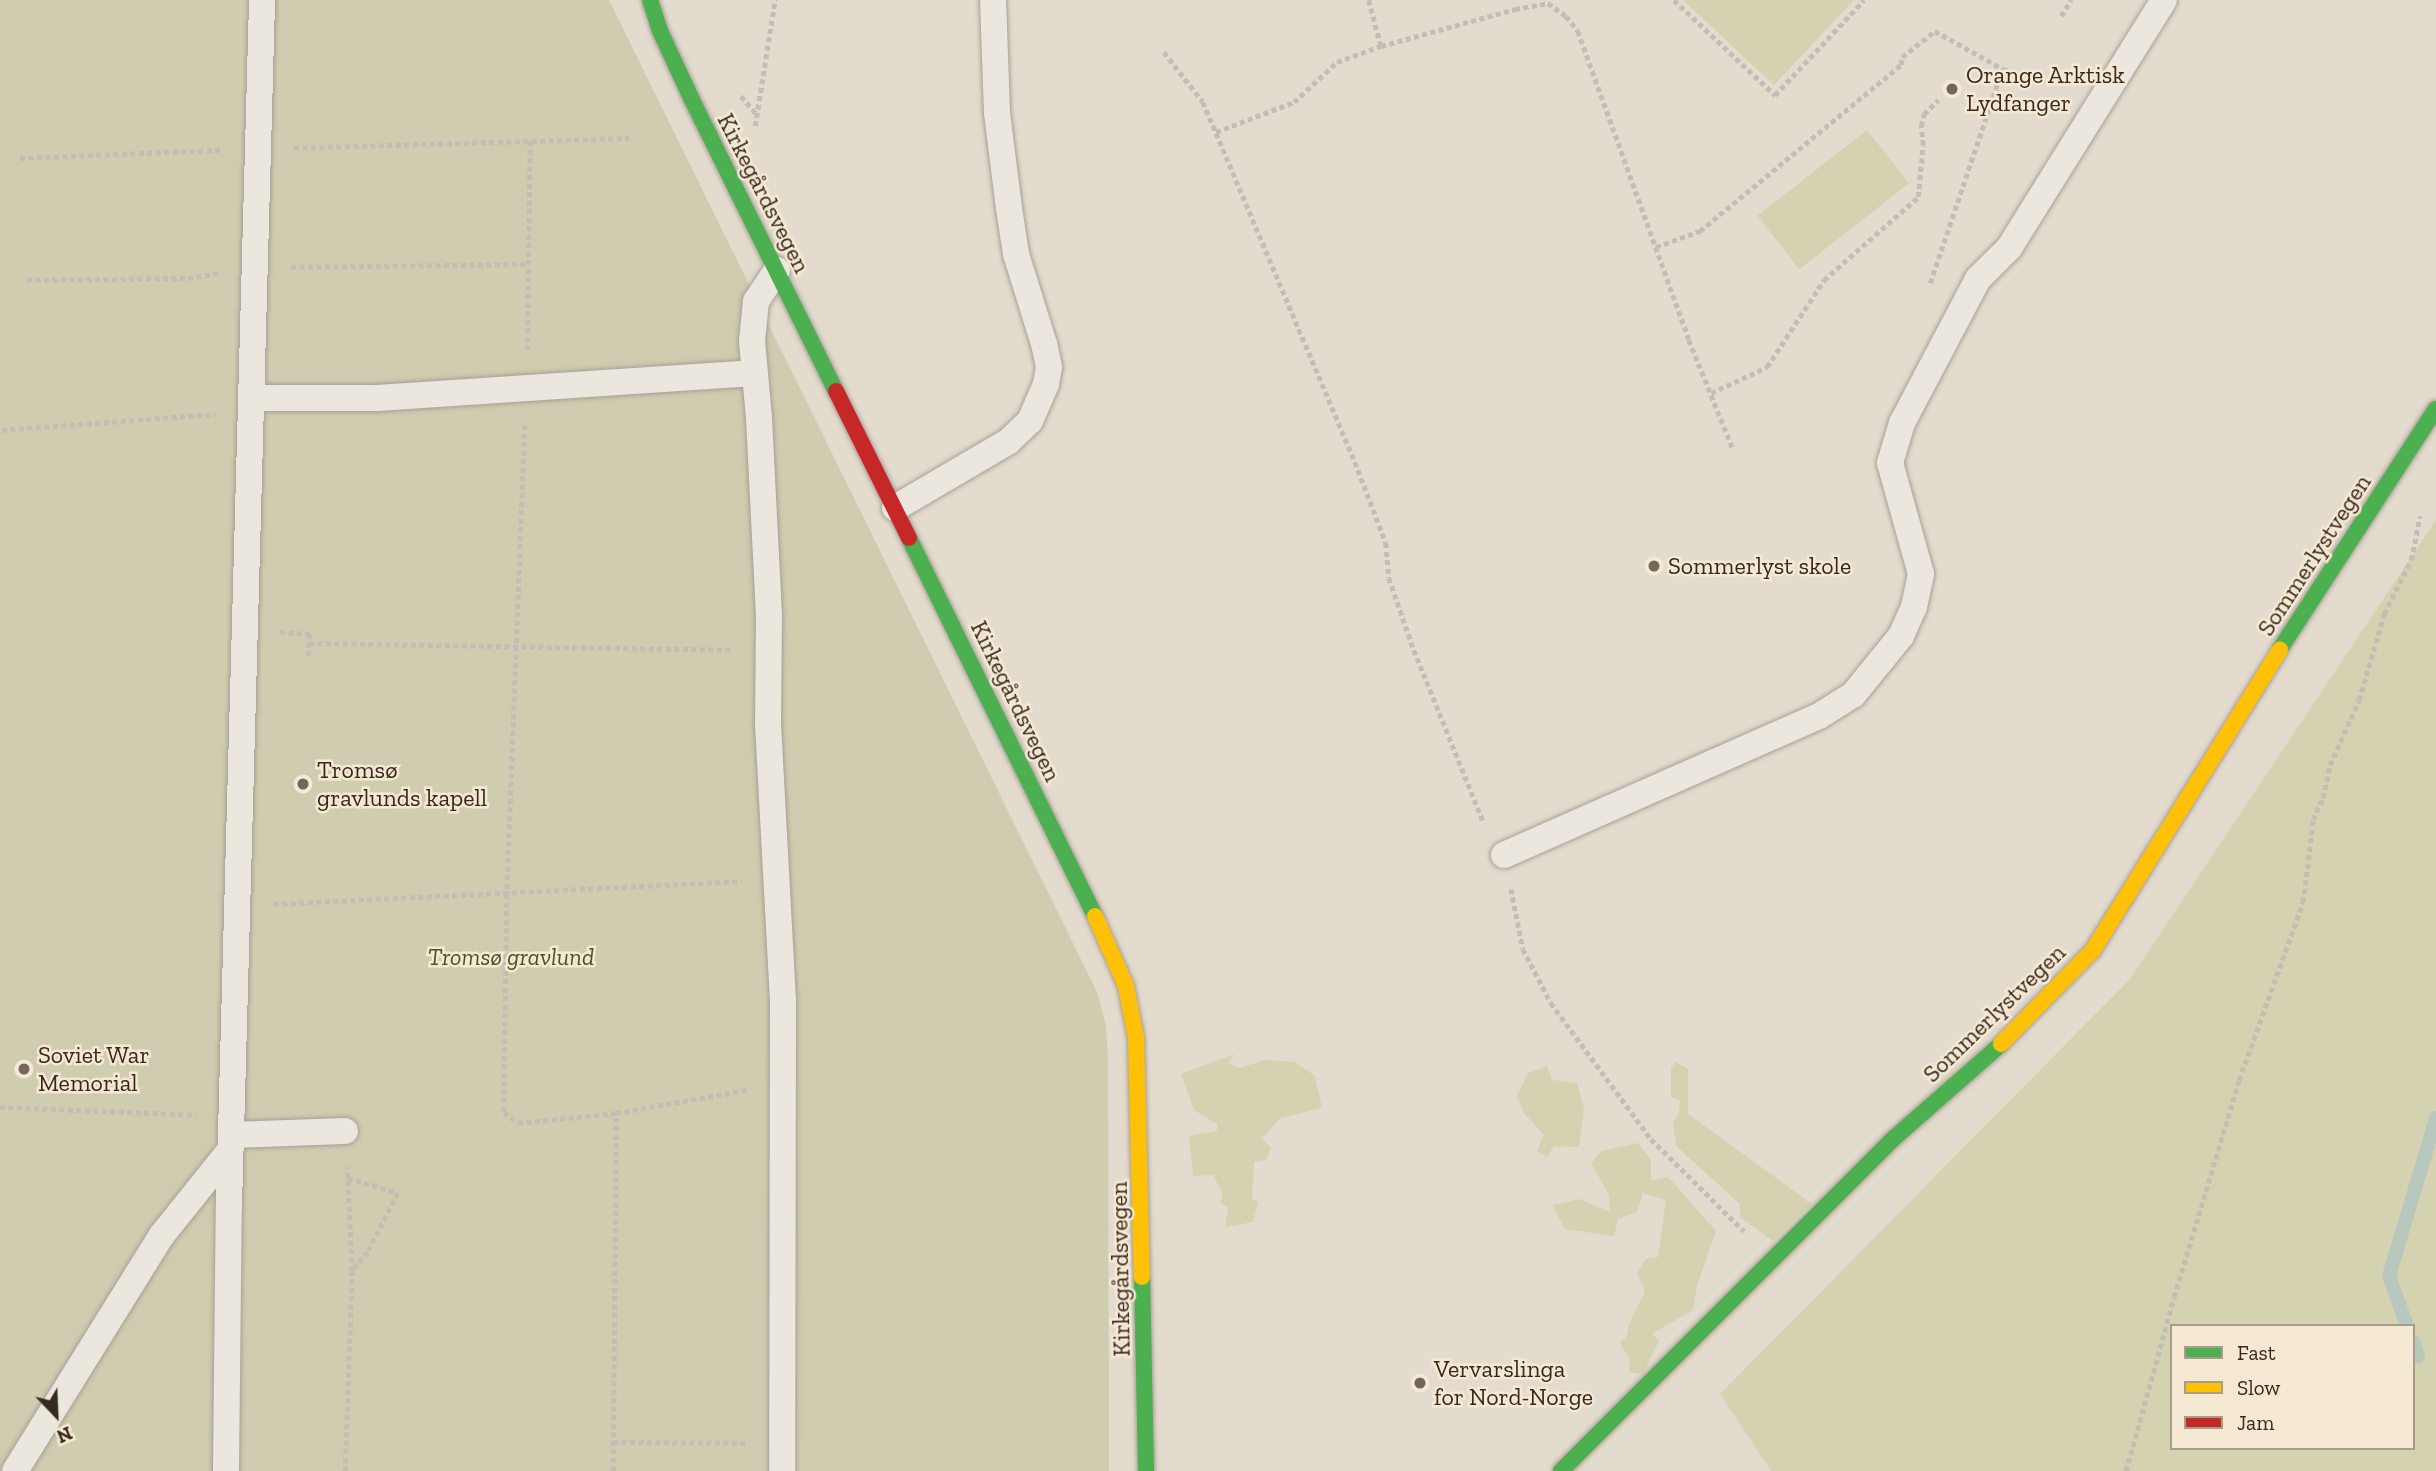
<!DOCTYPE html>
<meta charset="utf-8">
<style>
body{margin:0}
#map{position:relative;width:2436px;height:1471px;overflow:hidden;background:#e3dbcd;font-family:"Zilla Slab",serif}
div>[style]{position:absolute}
.green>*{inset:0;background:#d4d2b0;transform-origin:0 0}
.cemetery>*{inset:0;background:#cfccaf}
.stream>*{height:14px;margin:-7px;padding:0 7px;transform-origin:7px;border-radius:7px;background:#b8c8bd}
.path>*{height:4.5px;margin-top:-2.25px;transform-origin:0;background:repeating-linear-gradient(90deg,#c4bdb5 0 5px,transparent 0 8.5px)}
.roads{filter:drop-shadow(0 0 2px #a8a096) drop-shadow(0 0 2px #a8a096)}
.lane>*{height:26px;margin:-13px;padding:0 13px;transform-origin:13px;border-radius:13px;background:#ece7de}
.fast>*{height:16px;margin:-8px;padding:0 8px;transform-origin:8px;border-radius:8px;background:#4caf50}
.slow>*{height:16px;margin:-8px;padding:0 8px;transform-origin:8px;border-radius:8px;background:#ffc107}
.jam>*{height:16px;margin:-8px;padding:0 8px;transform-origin:8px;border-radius:8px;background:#c62828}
.dots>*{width:19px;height:19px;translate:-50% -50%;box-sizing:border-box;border:4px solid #f5e9d3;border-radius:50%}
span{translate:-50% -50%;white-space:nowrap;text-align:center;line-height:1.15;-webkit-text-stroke:5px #f5e9d3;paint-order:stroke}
.poi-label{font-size:24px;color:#37291e}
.left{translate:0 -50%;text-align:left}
.street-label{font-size:24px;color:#37291e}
.park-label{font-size:24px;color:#4b5325;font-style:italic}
.legend{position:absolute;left:2170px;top:1324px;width:245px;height:126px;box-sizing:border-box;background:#f5e9d3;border:2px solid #a99c8b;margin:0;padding:9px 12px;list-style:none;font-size:21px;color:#37291e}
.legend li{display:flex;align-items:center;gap:14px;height:35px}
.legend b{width:35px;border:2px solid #a99c8b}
.north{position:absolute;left:21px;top:1380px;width:70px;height:70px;-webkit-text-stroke:5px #f5e9d3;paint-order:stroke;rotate:157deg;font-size:19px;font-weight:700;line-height:28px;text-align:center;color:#37291e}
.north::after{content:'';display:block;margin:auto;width:24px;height:32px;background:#37291e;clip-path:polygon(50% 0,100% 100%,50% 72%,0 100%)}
</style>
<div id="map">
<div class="green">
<i style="clip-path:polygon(1683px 0,1854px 0,1774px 85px)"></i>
<i style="left:1867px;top:130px;width:68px;height:139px;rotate:52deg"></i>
<i style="clip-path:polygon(evenodd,2436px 520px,2436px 1471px,1771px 1471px,1720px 1394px,2130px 979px,2436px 520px,2172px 1326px,2413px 1326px,2413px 1448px,2172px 1448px,2172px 1326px)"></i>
<i style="clip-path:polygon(1234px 1054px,1229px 1064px,1240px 1068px,1265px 1060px,1295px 1062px,1315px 1076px,1322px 1108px,1281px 1118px,1262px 1138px,1271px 1148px,1266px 1160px,1254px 1162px,1252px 1199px,1258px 1203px,1253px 1222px,1225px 1227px,1228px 1208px,1220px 1203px,1223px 1194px,1213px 1175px,1193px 1176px,1189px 1136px,1217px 1131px,1217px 1124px,1194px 1110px,1181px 1074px)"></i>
<i style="clip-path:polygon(1676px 1062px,1688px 1069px,1688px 1114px,1812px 1204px,1773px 1241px,1740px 1217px,1740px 1204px,1676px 1146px,1673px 1123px,1679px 1112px,1680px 1101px,1671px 1097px,1671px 1068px)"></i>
<i style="clip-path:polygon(1547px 1066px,1552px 1080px,1577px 1083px,1584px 1108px,1579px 1147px,1554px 1146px,1547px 1157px,1537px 1151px,1544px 1135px,1524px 1113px,1517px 1096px,1528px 1073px)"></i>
<i style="clip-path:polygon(1638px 1143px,1651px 1160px,1651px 1181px,1668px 1177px,1716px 1231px,1697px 1286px,1693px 1310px,1652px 1334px,1659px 1341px,1643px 1374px,1629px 1372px,1630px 1360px,1620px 1343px,1626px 1338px,1629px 1324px,1645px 1291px,1637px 1273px,1646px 1259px,1658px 1257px,1666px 1200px,1643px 1193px,1637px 1212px,1618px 1219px,1614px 1236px,1565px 1229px,1552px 1205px,1579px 1199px,1610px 1212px,1609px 1195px,1591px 1163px,1601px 1151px)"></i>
</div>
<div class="cemetery">
<i style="clip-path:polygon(0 0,609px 0,1097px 992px,1106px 1026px,1108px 1060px,1109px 1471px,0 1471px)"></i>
</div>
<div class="stream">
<i style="left:2407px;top:1326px;width:53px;rotate:-109.8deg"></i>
<i style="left:2389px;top:1276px;width:165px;rotate:-73.4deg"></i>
<i style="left:2413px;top:1342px;width:15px;rotate:70deg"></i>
</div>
<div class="path">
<i style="left:1369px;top:0;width:48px;rotate:75.4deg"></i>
<i style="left:1674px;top:0;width:139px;rotate:43.2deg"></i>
<i style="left:1775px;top:95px;width:130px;rotate:-46.9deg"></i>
<i style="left:2061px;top:16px;width:19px;rotate:-58deg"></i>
<i style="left:1164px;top:52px;width:63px;rotate:52deg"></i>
<i style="left:1203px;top:102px;width:382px;rotate:67.1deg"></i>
<i style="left:1352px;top:454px;width:95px;rotate:69.1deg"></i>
<i style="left:1386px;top:543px;width:35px;rotate:85deg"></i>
<i style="left:1389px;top:578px;width:76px;rotate:70.9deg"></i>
<i style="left:1414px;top:650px;width:187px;rotate:68deg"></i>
<i style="left:2003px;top:69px;width:36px;rotate:19deg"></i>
<i style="left:2037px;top:81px;width:32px;rotate:2deg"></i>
<i style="left:741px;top:96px;width:23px;rotate:49deg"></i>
<i style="left:755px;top:126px;width:128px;rotate:-81deg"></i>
<i style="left:1216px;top:132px;width:84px;rotate:-21deg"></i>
<i style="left:1294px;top:102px;width:59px;rotate:-42.9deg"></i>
<i style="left:1337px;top:62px;width:47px;rotate:-20deg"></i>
<i style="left:1381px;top:46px;width:139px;rotate:-15.4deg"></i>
<i style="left:1515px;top:9px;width:34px;rotate:-10deg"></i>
<i style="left:1548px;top:3px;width:22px;rotate:36deg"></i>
<i style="left:1566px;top:16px;width:19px;rotate:51deg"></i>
<i style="left:1578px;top:31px;width:328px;rotate:70.2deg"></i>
<i style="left:1689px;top:340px;width:118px;rotate:68deg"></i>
<i style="left:294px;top:148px;width:335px;rotate:-1.7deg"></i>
<i style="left:20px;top:158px;width:203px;rotate:-2.3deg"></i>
<i style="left:1656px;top:247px;width:47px;rotate:-20deg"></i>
<i style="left:1700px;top:231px;width:261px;rotate:-39.6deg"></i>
<i style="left:1901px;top:65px;width:8px;rotate:-83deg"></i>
<i style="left:1902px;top:57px;width:42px;rotate:-38.2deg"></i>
<i style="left:1935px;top:31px;width:78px;rotate:29.2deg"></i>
<i style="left:2003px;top:69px;width:228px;rotate:108.7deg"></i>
<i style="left:291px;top:267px;width:237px;rotate:-0.7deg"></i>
<i style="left:27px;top:280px;width:161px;rotate:-0.7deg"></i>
<i style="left:188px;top:278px;width:32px;rotate:-9deg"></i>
<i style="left:527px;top:350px;width:210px;rotate:-89.2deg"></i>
<i style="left:1711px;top:393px;width:62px;rotate:-24.9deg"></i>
<i style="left:1767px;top:367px;width:104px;rotate:-56.8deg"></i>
<i style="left:1824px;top:280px;width:125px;rotate:-41.4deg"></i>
<i style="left:1918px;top:197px;width:52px;rotate:-84.5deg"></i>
<i style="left:1923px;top:145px;width:19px;rotate:-96deg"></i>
<i style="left:1921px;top:126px;width:12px;rotate:-76deg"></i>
<i style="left:1924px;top:114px;width:20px;rotate:-45deg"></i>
<i style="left:525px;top:425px;width:469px;rotate:92.2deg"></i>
<i style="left:507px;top:894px;width:218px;rotate:90.8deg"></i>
<i style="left:504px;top:1112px;width:18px;rotate:38deg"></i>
<i style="left:518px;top:1123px;width:99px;rotate:-5.8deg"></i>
<i style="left:616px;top:1113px;width:132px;rotate:-10deg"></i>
<i style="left:2px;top:430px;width:214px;rotate:-4.3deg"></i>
<i style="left:280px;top:632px;width:30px;rotate:4deg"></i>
<i style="left:310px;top:634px;width:26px;rotate:94deg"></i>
<i style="left:309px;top:643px;width:424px;rotate:0.9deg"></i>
<i style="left:1511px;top:889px;width:61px;rotate:78.7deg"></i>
<i style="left:1523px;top:949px;width:61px;rotate:62.6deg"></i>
<i style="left:1551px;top:1003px;width:169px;rotate:53.7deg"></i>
<i style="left:1651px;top:1139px;width:131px;rotate:44.7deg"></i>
<i style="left:274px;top:904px;width:468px;rotate:-2.8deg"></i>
<i style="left:0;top:1107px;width:196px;rotate:2.3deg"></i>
<i style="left:348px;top:1178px;width:52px;rotate:16.7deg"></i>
<i style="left:398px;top:1193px;width:66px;rotate:117deg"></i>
<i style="left:368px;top:1252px;width:23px;rotate:130deg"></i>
<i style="left:613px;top:1442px;width:133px;rotate:0.4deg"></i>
<i style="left:345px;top:1471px;width:200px;rotate:-88deg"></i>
<i style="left:352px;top:1271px;width:104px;rotate:-92.8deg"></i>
<i style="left:613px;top:1471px;width:358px;rotate:-89.5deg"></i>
<i style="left:2126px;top:1471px;width:180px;rotate:-74.6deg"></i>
<i style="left:2174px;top:1297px;width:227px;rotate:-73.3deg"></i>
<i style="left:2239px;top:1080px;width:189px;rotate:-70.2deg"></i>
<i style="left:2303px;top:902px;width:83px;rotate:-83deg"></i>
<i style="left:2313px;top:820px;width:24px;rotate:-66deg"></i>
<i style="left:2323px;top:798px;width:34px;rotate:-78deg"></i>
<i style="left:2330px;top:765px;width:71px;rotate:-66deg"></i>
<i style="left:2359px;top:700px;width:90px;rotate:-73.8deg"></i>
<i style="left:2384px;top:614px;width:60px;rotate:-63.4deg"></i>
<i style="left:2411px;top:560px;width:45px;rotate:-78.4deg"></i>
</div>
<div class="roads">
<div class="lane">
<i style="left:777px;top:270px;width:37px;rotate:124deg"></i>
<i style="left:756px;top:301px;width:40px;rotate:95.7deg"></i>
<i style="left:752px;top:341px;width:77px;rotate:84.8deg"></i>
<i style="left:759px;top:418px;width:196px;rotate:87.1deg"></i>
<i style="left:769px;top:614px;width:110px;rotate:90.5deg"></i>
<i style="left:768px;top:724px;width:276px;rotate:86.9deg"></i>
<i style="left:783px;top:1000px;width:471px;rotate:90.1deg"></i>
<i style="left:252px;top:398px;width:125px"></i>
<i style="left:377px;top:398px;width:378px;rotate:-3.8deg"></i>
<i style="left:895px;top:508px;width:132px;rotate:-30.4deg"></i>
<i style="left:1009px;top:441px;width:29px;rotate:-44deg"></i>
<i style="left:1030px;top:421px;width:40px;rotate:-66.6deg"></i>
<i style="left:1046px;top:384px;width:17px;rotate:-80deg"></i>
<i style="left:1049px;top:367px;width:24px;rotate:-102deg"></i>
<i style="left:1044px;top:344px;width:94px;rotate:-107.3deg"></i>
<i style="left:1016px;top:254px;width:47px;rotate:-98.7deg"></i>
<i style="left:1009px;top:208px;width:96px;rotate:-97.2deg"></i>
<i style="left:997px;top:113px;width:113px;rotate:-92deg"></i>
<i style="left:1504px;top:855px;width:344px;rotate:-23.8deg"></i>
<i style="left:1819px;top:716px;width:40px;rotate:-32deg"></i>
<i style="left:1853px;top:695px;width:76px;rotate:-50.9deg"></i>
<i style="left:1901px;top:636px;width:32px;rotate:-66deg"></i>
<i style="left:1914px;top:607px;width:34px;rotate:-78deg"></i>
<i style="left:1921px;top:574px;width:115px;rotate:-105.6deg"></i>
<i style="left:1890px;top:463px;width:42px;rotate:-73.3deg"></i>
<i style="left:1902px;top:423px;width:163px;rotate:-62.2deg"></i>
<i style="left:1978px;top:279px;width:44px;rotate:-45deg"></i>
<i style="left:2009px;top:248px;width:292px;rotate:-58deg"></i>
<i style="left:231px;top:1135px;width:114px;rotate:-2deg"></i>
<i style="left:15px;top:1471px;width:278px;rotate:-58.1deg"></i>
<i style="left:162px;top:1235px;width:109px;rotate:-51.3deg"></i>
<i style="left:226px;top:1471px;width:265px;rotate:-89.4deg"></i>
<i style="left:229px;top:1206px;width:1206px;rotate:-88.43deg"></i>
</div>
<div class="fast">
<i style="left:650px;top:0;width:33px;rotate:72deg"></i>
<i style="left:660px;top:31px;width:76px;rotate:65.1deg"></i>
<i style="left:692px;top:100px;width:325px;rotate:63.7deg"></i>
<i style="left:909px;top:538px;width:421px;rotate:63.8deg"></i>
<i style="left:2280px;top:649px;width:286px;rotate:-57deg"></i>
<i style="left:1142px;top:1277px;width:194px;rotate:88.8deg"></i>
<i style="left:1561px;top:1471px;width:470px;rotate:-45deg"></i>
<i style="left:1893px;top:1139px;width:144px;rotate:-41.3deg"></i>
</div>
<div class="slow">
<i style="left:1095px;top:916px;width:77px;rotate:66.1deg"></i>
<i style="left:1126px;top:986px;width:53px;rotate:79.1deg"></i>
<i style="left:1136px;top:1038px;width:239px;rotate:88.6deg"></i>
<i style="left:2001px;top:1044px;width:132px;rotate:-45.6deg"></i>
<i style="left:2093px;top:950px;width:354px;rotate:-58.1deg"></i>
</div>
<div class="jam">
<i style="left:836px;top:391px;width:164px;rotate:63.6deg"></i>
</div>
</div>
<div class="dots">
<i style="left:1952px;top:89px;background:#73675b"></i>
<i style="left:1654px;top:566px;background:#73675b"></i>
<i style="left:303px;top:784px;background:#73675b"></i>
<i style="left:24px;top:1069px;background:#73675b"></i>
<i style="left:1420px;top:1383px;background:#73675b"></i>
</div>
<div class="poi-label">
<span class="left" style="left:1966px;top:89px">Orange Arktisk<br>Lydfanger</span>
<span class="left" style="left:1668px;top:566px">Sommerlyst skole</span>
<span class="left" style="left:317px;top:784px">Tromsø<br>gravlunds kapell</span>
<span class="left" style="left:38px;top:1069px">Soviet War<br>Memorial</span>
<span class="left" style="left:1434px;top:1383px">Vervarslinga<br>for Nord-Norge</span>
</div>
<div class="street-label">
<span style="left:764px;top:193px;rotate:63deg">Kirkegårdsvegen</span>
<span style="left:2314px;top:555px;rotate:-57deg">Sommerlystvegen</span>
<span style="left:1016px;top:701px;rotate:64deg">Kirkegårdsvegen</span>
<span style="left:1994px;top:1013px;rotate:-44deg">Sommerlystvegen</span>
<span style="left:1120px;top:1269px;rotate:-91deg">Kirkegårdsvegen</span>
</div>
<div class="park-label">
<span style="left:511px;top:957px">Tromsø gravlund</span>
</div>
<ul class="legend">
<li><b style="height:9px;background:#4caf50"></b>Fast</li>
<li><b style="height:9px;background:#ffc107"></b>Slow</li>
<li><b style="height:9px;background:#c62828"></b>Jam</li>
</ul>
<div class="north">N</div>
</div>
